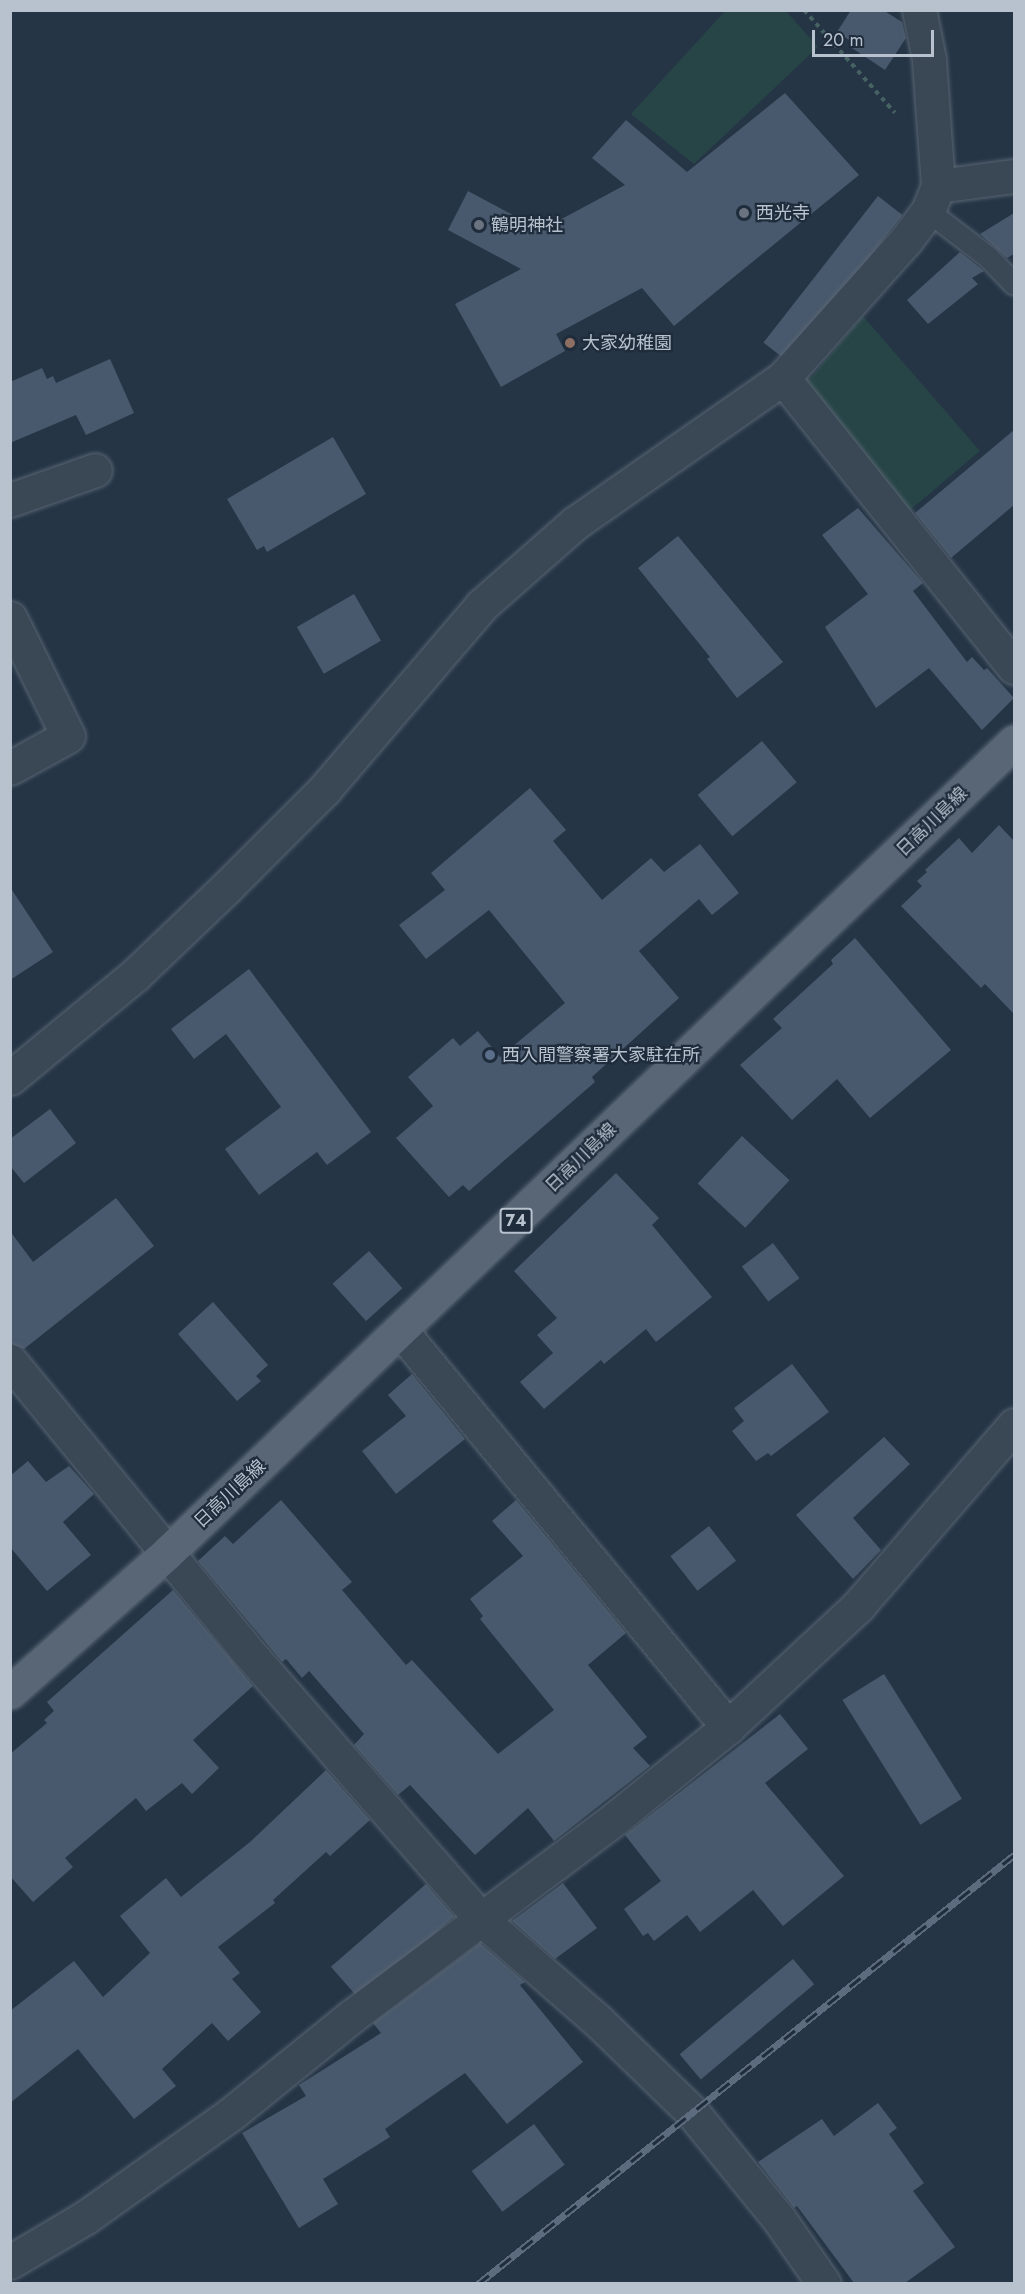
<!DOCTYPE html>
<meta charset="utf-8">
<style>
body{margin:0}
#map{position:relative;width:1025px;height:2294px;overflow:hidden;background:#253546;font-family:Jost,"Noto Sans JP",sans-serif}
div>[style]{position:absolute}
.green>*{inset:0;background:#274547}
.building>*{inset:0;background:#49596d;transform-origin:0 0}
.path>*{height:4px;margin-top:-2px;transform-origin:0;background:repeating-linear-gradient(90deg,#466262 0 4.5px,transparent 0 9px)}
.roads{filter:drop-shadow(0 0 2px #586572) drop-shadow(0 0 2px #586572)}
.service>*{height:21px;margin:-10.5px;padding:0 10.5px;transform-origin:10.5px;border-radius:10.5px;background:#3a4755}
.minor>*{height:33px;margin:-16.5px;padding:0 16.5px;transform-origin:16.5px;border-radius:16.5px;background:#3a4755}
.primary>*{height:33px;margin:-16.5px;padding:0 16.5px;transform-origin:16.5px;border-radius:16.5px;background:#586675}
.rail>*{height:7px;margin-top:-3.5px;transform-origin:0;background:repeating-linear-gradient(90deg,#1e2c3b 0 14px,#5c6b7d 0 28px);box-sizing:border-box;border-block:2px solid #5c6b7d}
.dots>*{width:16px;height:16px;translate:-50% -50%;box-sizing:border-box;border:3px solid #1e2c3b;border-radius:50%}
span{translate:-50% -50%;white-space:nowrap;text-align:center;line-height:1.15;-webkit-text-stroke:4.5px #1e2c3b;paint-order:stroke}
.shield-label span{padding:2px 4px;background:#1e2c3b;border:2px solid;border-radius:4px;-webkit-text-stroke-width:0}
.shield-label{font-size:16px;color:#b8c2ce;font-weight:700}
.poi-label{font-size:18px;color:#b8c2ce}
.left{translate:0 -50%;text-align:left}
.street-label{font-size:18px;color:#b8c2ce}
.frame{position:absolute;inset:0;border:12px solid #b8c2ce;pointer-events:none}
.scale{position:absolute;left:812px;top:30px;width:122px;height:27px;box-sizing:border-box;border:3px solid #b8c2ce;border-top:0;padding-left:8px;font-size:18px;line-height:21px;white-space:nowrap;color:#b8c2ce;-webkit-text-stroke:4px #1e2c3b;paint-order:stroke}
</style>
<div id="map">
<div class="green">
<i style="clip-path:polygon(726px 10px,786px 11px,818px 47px,694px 164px,631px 114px)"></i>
<i style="clip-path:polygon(863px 316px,980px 451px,909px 511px,806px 383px)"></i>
</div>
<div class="building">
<i style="clip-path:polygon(851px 10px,883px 10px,902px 22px,906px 38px,885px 70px,852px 48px,855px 44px,837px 32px)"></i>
<i style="clip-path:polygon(785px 93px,859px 175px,674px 326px,642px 288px,556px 334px,565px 351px,501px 387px,455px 304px,521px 269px,448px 230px,468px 191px,541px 230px,625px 185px,592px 158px,626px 120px,687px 172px)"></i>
<i style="left:878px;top:196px;width:31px;height:186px;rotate:38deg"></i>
<i style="clip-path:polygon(1014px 213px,1014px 254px,1007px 258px,980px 234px)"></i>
<i style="clip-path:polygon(960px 252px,984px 271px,972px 278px,978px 284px,928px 324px,907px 300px)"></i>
<i style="clip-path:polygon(110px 359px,134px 413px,86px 435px,76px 415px,10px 443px,10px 382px,42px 368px,47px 379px,53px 376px,56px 383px)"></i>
<i style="clip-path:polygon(1014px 430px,1014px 505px,951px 558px,915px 513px)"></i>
<i style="clip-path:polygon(333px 437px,366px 494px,267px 552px,264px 546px,257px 550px,227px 499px)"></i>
<i style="clip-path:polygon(858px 508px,923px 583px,913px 591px,967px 662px,972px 657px,984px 670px,987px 668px,1014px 698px,982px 730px,929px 668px,876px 708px,825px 627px,868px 594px,822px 535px)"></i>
<i style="clip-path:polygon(678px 536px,783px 662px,737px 698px,707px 659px,710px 657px,638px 568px)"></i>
<i style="left:354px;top:594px;width:54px;height:66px;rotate:60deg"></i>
<i style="left:762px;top:741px;width:54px;height:84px;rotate:50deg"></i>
<i style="clip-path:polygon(530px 788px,566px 830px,553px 841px,602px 900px,651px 858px,664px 872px,700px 844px,739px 893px,712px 915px,699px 899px,639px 951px,679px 998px,592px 1077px,595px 1082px,469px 1191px,463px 1185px,449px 1197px,396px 1138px,433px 1106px,408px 1077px,453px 1038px,460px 1046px,478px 1031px,500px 1057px,565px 1003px,489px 910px,426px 959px,399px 925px,445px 890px,431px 873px)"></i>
<i style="clip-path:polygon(999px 825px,1014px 841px,1014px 1014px,985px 984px,981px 988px,901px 906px,922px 886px,917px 881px,927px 872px,925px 870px,959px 838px,972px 853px)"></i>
<i style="clip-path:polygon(10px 887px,53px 952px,10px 980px)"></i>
<i style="clip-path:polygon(855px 938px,951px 1050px,870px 1118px,837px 1079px,792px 1120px,740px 1065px,782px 1028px,773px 1019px,833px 964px,831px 960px)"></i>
<i style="clip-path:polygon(249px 969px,371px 1132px,327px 1165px,317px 1152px,259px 1195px,225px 1149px,281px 1107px,226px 1034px,194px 1059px,171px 1029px)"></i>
<i style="clip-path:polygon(50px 1109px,76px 1143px,24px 1183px,10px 1166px,10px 1139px)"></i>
<i style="left:742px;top:1136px;width:65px;height:65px;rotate:43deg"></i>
<i style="clip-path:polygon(616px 1173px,659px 1218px,652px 1225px,712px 1297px,656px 1342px,646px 1329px,604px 1364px,601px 1360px,544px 1409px,520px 1382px,553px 1353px,537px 1335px,557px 1318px,514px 1271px)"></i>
<i style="clip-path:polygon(116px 1198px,154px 1246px,24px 1349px,10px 1343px,10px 1231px,33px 1262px)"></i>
<i style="left:773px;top:1243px;width:44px;height:39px;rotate:53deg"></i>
<i style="left:369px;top:1251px;width:50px;height:49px;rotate:48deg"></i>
<i style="clip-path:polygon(213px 1302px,268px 1365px,256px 1376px,261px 1381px,237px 1401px,178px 1334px)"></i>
<i style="clip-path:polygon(792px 1364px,829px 1412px,771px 1456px,768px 1453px,756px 1461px,732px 1431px,744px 1421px,734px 1408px)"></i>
<i style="clip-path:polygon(412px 1374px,465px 1439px,396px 1494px,362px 1451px,406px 1416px,388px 1395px)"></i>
<i style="clip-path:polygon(884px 1437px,910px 1464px,853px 1518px,881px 1550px,853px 1579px,796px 1515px)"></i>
<i style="clip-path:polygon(28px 1461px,46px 1482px,69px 1466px,94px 1494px,63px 1522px,91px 1555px,47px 1591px,10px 1547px,10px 1476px)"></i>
<i style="clip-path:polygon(281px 1500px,352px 1582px,342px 1590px,406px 1665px,412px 1660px,498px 1754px,554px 1710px,480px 1619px,483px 1616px,470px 1599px,523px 1556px,492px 1521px,516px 1500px,626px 1633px,588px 1665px,647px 1737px,633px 1748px,650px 1766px,554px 1841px,528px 1808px,475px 1855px,410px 1785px,398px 1795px,354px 1745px,364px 1734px,309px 1671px,302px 1678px,286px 1659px,282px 1662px,198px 1561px,225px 1536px,233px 1544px)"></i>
<i style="left:709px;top:1526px;width:44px;height:49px;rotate:52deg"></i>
<i style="clip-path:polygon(173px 1590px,253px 1686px,193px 1740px,219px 1768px,192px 1794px,182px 1783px,146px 1811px,136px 1798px,65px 1858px,73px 1867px,33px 1902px,10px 1876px,10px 1754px,47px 1723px,44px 1720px,54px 1711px,47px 1702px)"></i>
<i style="left:884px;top:1674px;width:147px;height:49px;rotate:58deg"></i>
<i style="clip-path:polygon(780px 1714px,808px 1749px,765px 1783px,844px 1876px,783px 1926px,753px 1890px,700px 1932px,687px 1915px,654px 1941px,648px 1933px,643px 1936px,624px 1909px,661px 1881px,625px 1835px)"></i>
<i style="clip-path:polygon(326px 1770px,370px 1820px,330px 1856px,326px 1852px,273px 1900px,275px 1903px,218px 1947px,240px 1973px,232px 1979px,261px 2012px,228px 2041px,212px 2023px,162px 2069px,176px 2086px,134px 2119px,78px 2049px,10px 2103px,10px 2011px,74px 1961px,103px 1997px,150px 1953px,120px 1916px,166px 1878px,181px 1897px,250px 1842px)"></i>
<i style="clip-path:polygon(563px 1883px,597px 1928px,555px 1959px,512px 1921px)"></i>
<i style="left:426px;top:1884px;width:43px;height:126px;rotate:49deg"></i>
<i style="clip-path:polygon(480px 1943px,525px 1982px,520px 1985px,583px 2062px,507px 2124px,465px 2073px,385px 2129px,390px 2137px,323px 2179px,338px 2204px,299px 2228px,242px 2133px,306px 2096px,299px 2085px,381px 2033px,373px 2023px)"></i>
<i style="left:793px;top:1959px;width:33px;height:148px;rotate:50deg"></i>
<i style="clip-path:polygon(878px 2103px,897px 2128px,889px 2134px,924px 2183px,913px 2191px,955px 2247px,905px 2283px,854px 2283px,797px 2206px,794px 2208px,758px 2162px,822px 2119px,834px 2136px)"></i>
<i style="left:534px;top:2124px;width:51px;height:78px;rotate:53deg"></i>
</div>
<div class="path">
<i style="left:804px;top:10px;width:137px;rotate:48.5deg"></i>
</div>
<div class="roads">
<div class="service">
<i style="left:928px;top:211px;width:76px;rotate:37.5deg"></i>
<i style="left:988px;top:257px;width:37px;rotate:46deg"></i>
</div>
<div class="minor">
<i style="left:938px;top:186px;width:77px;rotate:-7.5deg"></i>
<i style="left:783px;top:378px;width:370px;rotate:51.4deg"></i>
<i style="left:10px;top:500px;width:90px;rotate:-19.4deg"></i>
<i style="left:10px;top:618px;width:131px;rotate:63.8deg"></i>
<i style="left:68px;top:736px;width:66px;rotate:151.1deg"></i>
<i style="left:10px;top:1078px;width:162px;rotate:-39.5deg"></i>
<i style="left:135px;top:975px;width:126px;rotate:-43.7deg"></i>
<i style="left:226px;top:888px;width:139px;rotate:-45deg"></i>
<i style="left:324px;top:790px;width:243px;rotate:-49.5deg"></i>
<i style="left:482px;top:605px;width:124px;rotate:-41.4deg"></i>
<i style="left:575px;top:523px;width:254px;rotate:-34.9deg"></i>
<i style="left:783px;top:378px;width:185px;rotate:-48.3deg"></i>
<i style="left:906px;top:240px;width:36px;rotate:-53deg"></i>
<i style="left:928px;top:211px;width:27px;rotate:-68deg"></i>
<i style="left:938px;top:186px;width:127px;rotate:-94.1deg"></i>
<i style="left:929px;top:59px;width:50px;rotate:-101.5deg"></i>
<i style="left:401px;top:1331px;width:514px;rotate:50.45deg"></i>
<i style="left:10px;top:1361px;width:368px;rotate:50.7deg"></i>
<i style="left:243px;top:1646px;width:362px;rotate:48.9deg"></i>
<i style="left:481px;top:1919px;width:155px;rotate:41.1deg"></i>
<i style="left:598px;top:2021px;width:131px;rotate:44.1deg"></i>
<i style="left:692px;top:2112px;width:138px;rotate:50.9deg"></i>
<i style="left:779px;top:2219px;width:79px;rotate:55.3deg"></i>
<i style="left:10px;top:2262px;width:88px;rotate:-30.6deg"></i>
<i style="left:86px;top:2217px;width:178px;rotate:-35.4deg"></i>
<i style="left:231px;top:2114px;width:156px;rotate:-39deg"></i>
<i style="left:352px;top:2016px;width:331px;rotate:-36.9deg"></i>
<i style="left:617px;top:1817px;width:143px;rotate:-39deg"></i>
<i style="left:728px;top:1727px;width:178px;rotate:-42.9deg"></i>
<i style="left:858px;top:1606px;width:239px;rotate:-49.2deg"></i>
</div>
<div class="primary">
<i style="left:10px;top:1692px;width:210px;rotate:-41.5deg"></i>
<i style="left:167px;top:1553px;width:1173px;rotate:-43.76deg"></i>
</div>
</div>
<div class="rail">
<i style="left:478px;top:2284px;width:687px;rotate:-38.67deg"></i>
</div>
<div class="dots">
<i style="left:744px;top:213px;background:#6b7280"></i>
<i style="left:479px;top:225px;background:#6b7280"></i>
<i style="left:570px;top:343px;background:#8d6e63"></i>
<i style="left:490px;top:1055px;background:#5c6f8a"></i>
</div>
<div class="shield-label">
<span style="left:516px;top:1221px">74</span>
</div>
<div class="poi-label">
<span class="left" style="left:756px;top:213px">西光寺</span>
<span class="left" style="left:491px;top:225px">鶴明神社</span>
<span class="left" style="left:582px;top:343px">大家幼稚園</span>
<span class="left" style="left:502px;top:1055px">西入間警察署大家駐在所</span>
</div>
<div class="street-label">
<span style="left:932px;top:822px;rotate:-44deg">日高川島線</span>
<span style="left:581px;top:1158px;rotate:-44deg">日高川島線</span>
<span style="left:230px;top:1494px;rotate:-43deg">日高川島線</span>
</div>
<div class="frame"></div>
<div class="scale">20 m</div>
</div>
